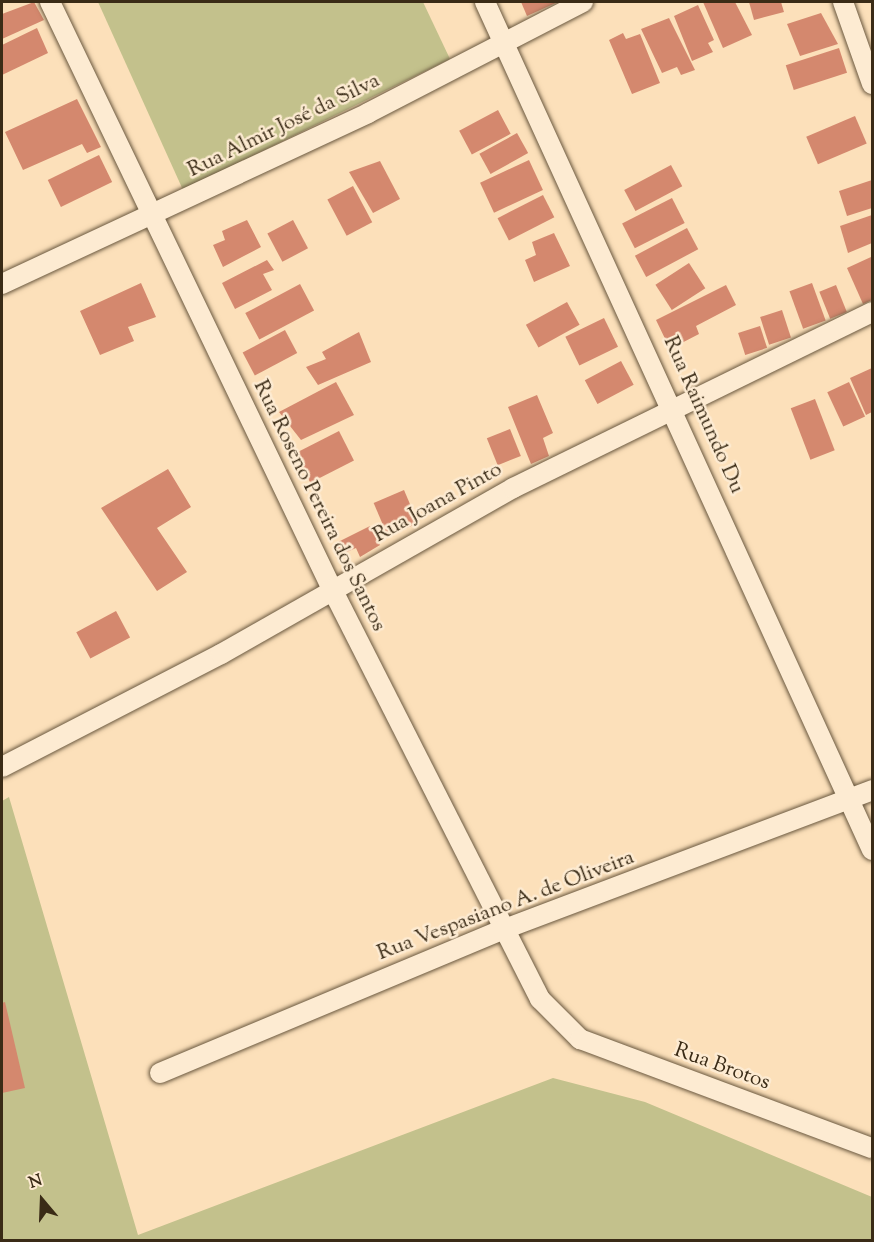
<!DOCTYPE html>
<meta charset="utf-8">
<style>
body{margin:0}
#map{position:relative;width:874px;height:1242px;overflow:hidden;background:#fce0ba;font-family:"Sorts Mill Goudy",serif}
div>[style]{position:absolute}
.green>*{inset:0;background:#c3c18c}
.building>*{inset:0;background:#d4886e;transform-origin:0 0}
.roads{filter:drop-shadow(0 0 2px #6a583f) drop-shadow(0 0 2px #6a583f)}
.street>*{height:20px;margin:-10px;padding:0 10px;transform-origin:10px;border-radius:10px;background:#fdebd2}
span{translate:-50% -50%;white-space:nowrap;text-align:center;line-height:1.15;-webkit-text-stroke:5px #fdebd2;paint-order:stroke}
.street-label{font-size:21px;color:#3a2b16}
.frame{position:absolute;inset:0;border:3px solid #3a2b16;pointer-events:none}
.north{position:absolute;left:12px;top:1170px;width:60px;height:60px;-webkit-text-stroke:4px #fdebd2;paint-order:stroke;rotate:341deg;font-size:16px;font-weight:700;line-height:24px;text-align:center;color:#3a2b16}
.north::after{content:'';display:block;margin:auto;width:21px;height:27px;background:#3a2b16;clip-path:polygon(50% 0,100% 100%,50% 72%,0 100%)}
</style>
<div id="map">
<div class="green">
<i style="clip-path:polygon(98px 2px,423px 2px,450px 59px,183px 190px)"></i>
<i style="clip-path:polygon(9px 797px,138px 1235px,553px 1078px,645px 1102px,872px 1197px,872px 1240px,2px 1240px,2px 801px)"></i>
</div>
<div class="building">
<i style="clip-path:polygon(34px 2px,44px 20px,2px 39px,2px 14px)"></i>
<i style="clip-path:polygon(521px 2px,558px 2px,527px 16px)"></i>
<i style="clip-path:polygon(703px 2px,735px 2px,752px 35px,723px 48px)"></i>
<i style="clip-path:polygon(749px 2px,781px 2px,784px 12px,754px 20px)"></i>
<i style="clip-path:polygon(698px 5px,714px 40px,708px 43px,713px 52px,692px 61px,674px 16px)"></i>
<i style="clip-path:polygon(821px 13px,838px 44px,800px 56px,787px 24px)"></i>
<i style="clip-path:polygon(669px 18px,695px 70px,681px 75px,677px 67px,662px 73px,641px 29px)"></i>
<i style="clip-path:polygon(37px 28px,48px 53px,2px 75px,2px 45px)"></i>
<i style="clip-path:polygon(623px 33px,626px 39px,640px 34px,660px 83px,632px 94px,609px 40px)"></i>
<i style="left:839px;top:48px;width:26px;height:56px;rotate:72deg"></i>
<i style="clip-path:polygon(77px 99px,101px 147px,87px 153px,82px 144px,23px 170px,5px 132px)"></i>
<i style="left:498px;top:110px;width:27px;height:44px;rotate:62deg"></i>
<i style="left:855px;top:116px;width:30px;height:53px;rotate:67deg"></i>
<i style="left:517px;top:133px;width:23px;height:43px;rotate:61deg"></i>
<i style="left:99px;top:155px;width:30px;height:57px;rotate:64deg"></i>
<i style="left:529px;top:160px;width:33px;height:54px;rotate:65deg"></i>
<i style="clip-path:polygon(380px 161px,400px 199px,373px 213px,349px 172px)"></i>
<i style="left:671px;top:165px;width:24px;height:53px;rotate:62deg"></i>
<i style="clip-path:polygon(872px 180px,872px 208px,847px 216px,839px 191px)"></i>
<i style="left:353px;top:186px;width:41px;height:29px;rotate:62deg"></i>
<i style="left:543px;top:195px;width:25px;height:51px;rotate:63deg"></i>
<i style="left:672px;top:198px;width:28px;height:56px;rotate:63deg"></i>
<i style="clip-path:polygon(872px 215px,872px 243px,848px 253px,840px 226px)"></i>
<i style="clip-path:polygon(247px 220px,261px 247px,223px 267px,213px 245px,225px 240px,222px 231px)"></i>
<i style="left:293px;top:220px;width:32px;height:29px;rotate:62deg"></i>
<i style="left:687px;top:228px;width:24px;height:59px;rotate:62deg"></i>
<i style="clip-path:polygon(554px 233px,570px 266px,534px 282px,525px 260px,536px 255px,532px 242px)"></i>
<i style="clip-path:polygon(871px 257px,872px 300px,863px 304px,847px 268px)"></i>
<i style="clip-path:polygon(267px 260px,274px 270px,263px 274px,272px 290px,235px 309px,222px 283px)"></i>
<i style="left:689px;top:263px;width:30px;height:40px;rotate:57deg"></i>
<i style="clip-path:polygon(141px 283px,156px 317px,128px 327px,134px 341px,100px 355px,80px 311px)"></i>
<i style="left:812px;top:283px;width:40px;height:24px;rotate:70deg"></i>
<i style="left:300px;top:284px;width:30px;height:62px;rotate:62deg"></i>
<i style="clip-path:polygon(726px 285px,736px 305px,696px 326px,699px 334px,670px 349px,656px 320px)"></i>
<i style="left:836px;top:285px;width:29px;height:18px;rotate:68deg"></i>
<i style="left:567px;top:302px;width:26px;height:47px;rotate:61deg"></i>
<i style="left:782px;top:310px;width:29px;height:23px;rotate:72deg"></i>
<i style="left:604px;top:318px;width:32px;height:43px;rotate:64deg"></i>
<i style="left:760px;top:326px;width:23px;height:23px;rotate:72deg"></i>
<i style="left:285px;top:330px;width:26px;height:48px;rotate:62deg"></i>
<i style="clip-path:polygon(359px 332px,371px 362px,318px 385px,306px 367px,326px 359px,322px 352px)"></i>
<i style="left:621px;top:361px;width:27px;height:41px;rotate:62deg"></i>
<i style="clip-path:polygon(872px 368px,872px 412px,866px 415px,850px 378px)"></i>
<i style="clip-path:polygon(336px 382px,354px 415px,301px 440px,279px 412px)"></i>
<i style="left:849px;top:382px;width:38px;height:24px;rotate:65deg"></i>
<i style="clip-path:polygon(537px 395px,553px 433px,543px 438px,549px 456px,531px 464px,508px 407px)"></i>
<i style="left:815px;top:399px;width:55px;height:26px;rotate:69deg"></i>
<i style="left:510px;top:429px;width:29px;height:25px;rotate:68deg"></i>
<i style="left:339px;top:431px;width:33px;height:49px;rotate:63deg"></i>
<i style="clip-path:polygon(168px 469px,191px 507px,157px 528px,187px 572px,157px 591px,101px 508px)"></i>
<i style="left:404px;top:490px;width:36px;height:33px;rotate:67deg"></i>
<i style="clip-path:polygon(370px 526px,380px 545px,360px 557px,356px 548px,340px 555px,334px 544px)"></i>
<i style="left:116px;top:611px;width:30px;height:45px;rotate:62deg"></i>
<i style="clip-path:polygon(5px 1002px,25px 1088px,2px 1093px,2px 1003px)"></i>
</div>
<div class="roads">
<div class="street">
<i style="left:50px;top:2px;width:651px;rotate:64.34deg"></i>
<i style="left:332px;top:589px;width:460px;rotate:63.1deg"></i>
<i style="left:540px;top:999px;width:57px;rotate:45deg"></i>
<i style="left:580px;top:1039px;width:312px;rotate:20.5deg"></i>
<i style="left:485px;top:2px;width:932px;rotate:65.47deg"></i>
<i style="left:843px;top:2px;width:87px;rotate:70.5deg"></i>
<i style="left:2px;top:284px;width:404px;rotate:-25deg"></i>
<i style="left:368px;top:113px;width:242px;rotate:-27.3deg"></i>
<i style="left:2px;top:767px;width:246px;rotate:-27.3deg"></i>
<i style="left:221px;top:654px;width:336px;rotate:-29.6deg"></i>
<i style="left:513px;top:488px;width:400px;rotate:-26.1deg"></i>
<i style="left:160px;top:1073px;width:371px;rotate:-22.7deg"></i>
<i style="left:502px;top:930px;width:396px;rotate:-20.7deg"></i>
</div>
</div>
<div class="street-label">
<span style="left:284px;top:126px;rotate:-26deg">Rua Almir José da Silva</span>
<span style="left:703px;top:415px;rotate:66deg">Rua Raimundo Du</span>
<span style="left:438px;top:503px;rotate:-29deg">Rua Joana Pinto</span>
<span style="left:319px;top:506px;rotate:64deg">Rua Roseno Pereira dos Santos</span>
<span style="left:506px;top:906px;rotate:-21deg">Rua Vespasiano A. de Oliveira</span>
<span style="left:722px;top:1067px;rotate:20deg">Rua Brotos</span>
</div>
<div class="frame"></div>
<div class="north">N</div>
</div>
